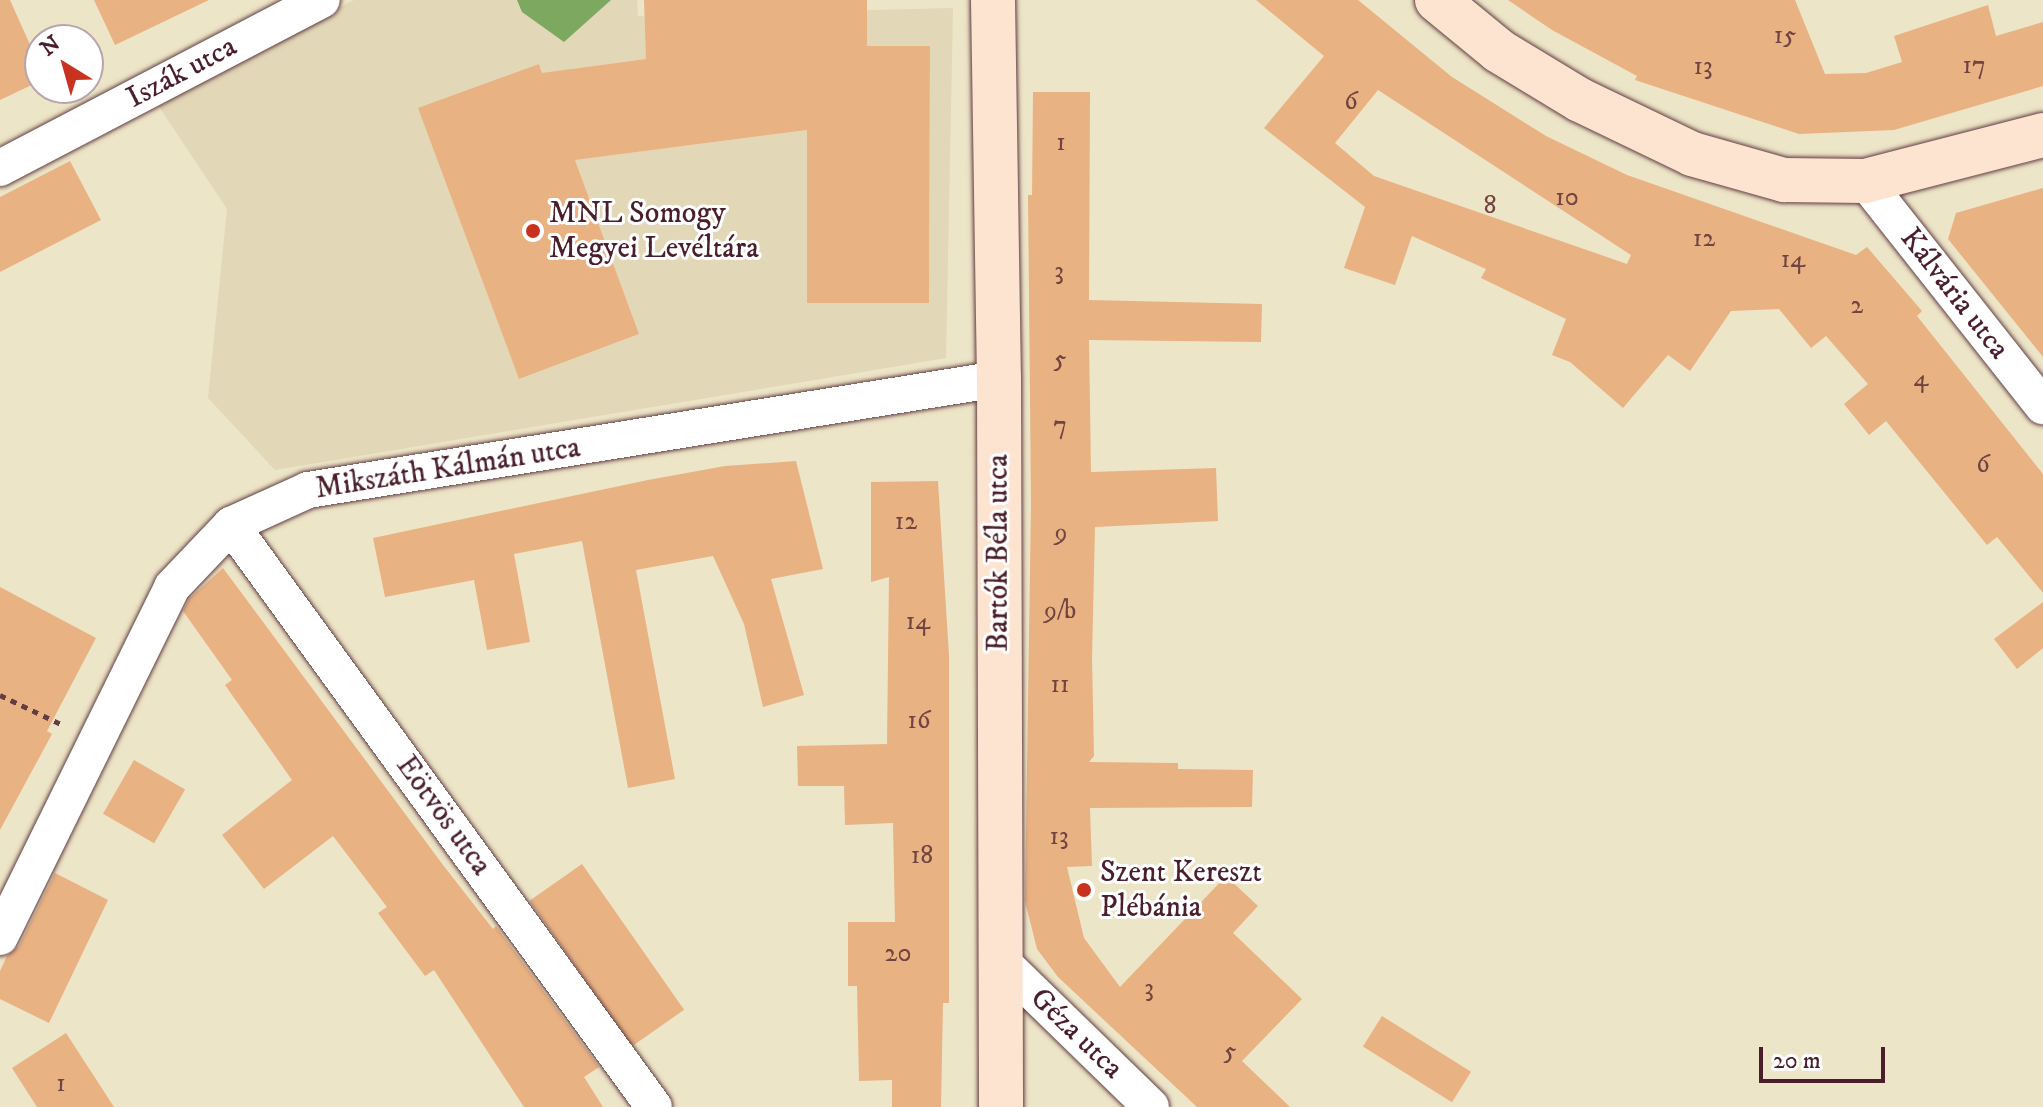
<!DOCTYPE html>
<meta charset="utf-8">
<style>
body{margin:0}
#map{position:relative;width:2043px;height:1107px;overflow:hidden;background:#ede5c7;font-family:"IM FELL DW Pica",serif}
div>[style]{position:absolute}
.built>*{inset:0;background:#e2d7b7}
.forest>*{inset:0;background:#7da860}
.building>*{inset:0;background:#e8b283;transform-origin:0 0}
.path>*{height:5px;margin-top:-2.5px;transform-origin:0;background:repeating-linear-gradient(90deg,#623d42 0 6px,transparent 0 12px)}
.roads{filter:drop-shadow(0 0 2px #623d42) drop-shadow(0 0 2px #623d42)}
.street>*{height:36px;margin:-18px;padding:0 18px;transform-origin:18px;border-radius:18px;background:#fff}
.secondary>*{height:44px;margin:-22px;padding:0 22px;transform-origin:22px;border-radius:22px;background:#fde4d1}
.dots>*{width:22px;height:22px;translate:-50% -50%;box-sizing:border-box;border:4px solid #fff;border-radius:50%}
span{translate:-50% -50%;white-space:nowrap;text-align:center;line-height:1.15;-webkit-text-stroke:6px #fff;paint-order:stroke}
.number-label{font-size:26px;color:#724441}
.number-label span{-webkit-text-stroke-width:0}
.street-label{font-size:30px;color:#4a1f2b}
.poi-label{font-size:30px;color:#4a1f2b}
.left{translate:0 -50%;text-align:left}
.north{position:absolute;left:24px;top:24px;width:80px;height:80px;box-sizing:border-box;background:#fff;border:2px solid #b7a5aa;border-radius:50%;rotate:323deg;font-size:22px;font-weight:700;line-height:32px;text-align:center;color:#4a1f2b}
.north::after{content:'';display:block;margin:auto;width:28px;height:36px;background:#c8321e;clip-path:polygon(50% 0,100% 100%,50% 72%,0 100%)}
.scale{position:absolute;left:1759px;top:1047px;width:126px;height:36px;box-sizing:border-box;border:4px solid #4a1f2b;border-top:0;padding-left:10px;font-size:24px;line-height:28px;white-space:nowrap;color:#4a1f2b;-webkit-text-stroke:6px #fff;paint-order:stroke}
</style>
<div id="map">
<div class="built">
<i style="clip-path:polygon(evenodd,354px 0,637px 0,638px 16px,953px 8px,946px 358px,275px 470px,208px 398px,227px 209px,156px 102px,354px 0,781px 41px,808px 46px,930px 46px,929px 302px,807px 303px,807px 130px,575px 160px,639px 334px,519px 379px,419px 109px,539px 64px,572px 152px,571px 69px,781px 41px)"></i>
</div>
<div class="forest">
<i style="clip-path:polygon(517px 0,611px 0,564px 42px,522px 12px)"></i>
</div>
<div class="building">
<i style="clip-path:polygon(0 0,10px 0,40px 67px,40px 81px,0 100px)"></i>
<i style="clip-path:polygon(94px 0,209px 0,115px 45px)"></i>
<i style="clip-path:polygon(644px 0,867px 0,867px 46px,930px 46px,929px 303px,807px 303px,807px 130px,575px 160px,639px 334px,519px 379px,418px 108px,539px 64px,542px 73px,646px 59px)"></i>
<i style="clip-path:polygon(evenodd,1256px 0,1358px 0,1452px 77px,1546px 136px,1627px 175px,1856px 255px,1867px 247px,1922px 311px,1917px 316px,2043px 474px,2043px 593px,1997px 537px,1987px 545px,1886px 421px,1869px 435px,1844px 404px,1868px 384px,1826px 336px,1811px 348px,1779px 309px,1731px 311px,1690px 371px,1668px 355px,1623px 408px,1570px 362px,1552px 355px,1566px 319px,1481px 278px,1486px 269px,1412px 236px,1395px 285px,1344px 268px,1365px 207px,1264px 128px,1324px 56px,1256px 0,1378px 90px,1631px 255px,1627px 264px,1374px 176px,1335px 143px,1378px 90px)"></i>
<i style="clip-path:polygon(1508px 0,1795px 0,1825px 74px,1866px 73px,1902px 62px,1894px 36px,1988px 5px,1996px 36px,2043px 22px,2043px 86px,1894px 130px,1799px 134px,1635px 80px,1637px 76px,1552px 30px)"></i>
<i style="clip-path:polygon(1033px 92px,1090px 92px,1089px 300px,1262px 304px,1261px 342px,1089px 340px,1091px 472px,1216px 468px,1218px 521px,1095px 527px,1092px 658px,1094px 756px,1089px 762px,1178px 763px,1178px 769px,1253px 770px,1252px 807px,1090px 808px,1092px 866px,1067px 867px,1084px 938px,1120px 987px,1226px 876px,1258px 906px,1233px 933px,1302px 999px,1242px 1061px,1290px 1107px,1197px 1107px,1058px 977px,1037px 949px,1025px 901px,1031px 503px,1028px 195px,1032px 195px)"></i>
<i style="clip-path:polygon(70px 161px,101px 220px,0 272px,0 197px)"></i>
<i style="clip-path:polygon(2043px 188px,2043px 357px,1948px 239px,1956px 213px)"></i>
<i style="clip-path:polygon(796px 461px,823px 569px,771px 579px,804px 695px,763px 707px,744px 624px,713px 556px,636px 570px,675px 779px,628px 788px,582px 541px,514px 554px,530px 642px,487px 650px,474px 580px,385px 597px,373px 538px,648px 480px,725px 466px)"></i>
<i style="clip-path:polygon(938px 481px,949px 655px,949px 1003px,943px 1003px,941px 1107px,892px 1107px,892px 1080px,859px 1081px,857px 986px,848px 986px,848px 922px,895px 922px,893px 823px,845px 825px,844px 786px,798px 786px,797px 746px,887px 744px,889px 577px,871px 582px,871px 482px)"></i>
<i style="clip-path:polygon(223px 568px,443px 865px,493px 929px,496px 926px,599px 1067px,584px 1077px,603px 1107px,524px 1107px,434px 970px,425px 976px,378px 913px,387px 907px,333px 836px,264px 889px,222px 835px,292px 780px,225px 685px,232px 680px,183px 611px,189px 599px)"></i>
<i style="clip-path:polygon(0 587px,96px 638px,47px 731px,52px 734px,0 830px)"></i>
<i style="clip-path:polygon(2043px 602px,2043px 648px,2017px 669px,1994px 639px)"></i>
<i style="left:134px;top:760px;width:59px;height:62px;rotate:30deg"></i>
<i style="left:582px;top:864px;width:178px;height:64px;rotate:55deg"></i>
<i style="clip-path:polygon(55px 873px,108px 900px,49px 1023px,0 999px,0 971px,7px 956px,19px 946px)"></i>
<i style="left:1382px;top:1016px;width:105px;height:36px;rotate:32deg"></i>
<i style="clip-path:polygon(66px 1033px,114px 1107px,37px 1107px,12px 1068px)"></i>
</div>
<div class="path">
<i style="left:0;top:695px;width:68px;rotate:25.4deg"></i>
</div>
<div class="roads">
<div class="street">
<i style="left:0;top:168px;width:363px;rotate:-27.6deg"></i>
<i style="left:1865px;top:181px;width:287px;rotate:51.7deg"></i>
<i style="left:231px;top:525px;width:719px;rotate:53.99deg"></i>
<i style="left:0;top:937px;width:390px;rotate:-63.8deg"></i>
<i style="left:172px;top:587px;width:86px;rotate:-46.4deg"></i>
<i style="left:231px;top:525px;width:85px;rotate:-24.4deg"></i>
<i style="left:308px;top:490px;width:700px;rotate:-9.13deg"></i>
<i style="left:1001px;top:961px;width:209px;rotate:44.2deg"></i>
</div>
<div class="secondary">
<i style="left:993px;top:0;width:379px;rotate:89.1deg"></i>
<i style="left:999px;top:379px;width:728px;rotate:89.84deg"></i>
<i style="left:1437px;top:0;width:80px;rotate:39.4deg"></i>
<i style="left:1499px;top:51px;width:95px;rotate:31.2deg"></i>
<i style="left:1580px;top:100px;width:124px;rotate:25.7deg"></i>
<i style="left:1692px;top:154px;width:96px;rotate:15.8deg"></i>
<i style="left:1784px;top:180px;width:81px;rotate:0.7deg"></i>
<i style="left:1865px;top:181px;width:184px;rotate:-14.5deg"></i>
</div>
</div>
<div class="dots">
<i style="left:533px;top:231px;background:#c8321e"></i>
<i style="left:1084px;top:890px;background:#c8321e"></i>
</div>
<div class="number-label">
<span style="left:1785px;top:36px">15</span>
<span style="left:1974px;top:66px">17</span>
<span style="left:1703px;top:67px">13</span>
<span style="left:1351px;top:102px">6</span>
<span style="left:1061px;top:143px">1</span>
<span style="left:1567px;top:198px">10</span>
<span style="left:1490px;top:206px">8</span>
<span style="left:1704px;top:239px">12</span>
<span style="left:1793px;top:260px">14</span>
<span style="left:1059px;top:272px">3</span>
<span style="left:1857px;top:306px">2</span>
<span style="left:1060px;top:360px">5</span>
<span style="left:1921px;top:379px">4</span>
<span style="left:1060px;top:426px">7</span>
<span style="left:1983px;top:465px">6</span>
<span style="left:906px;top:522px">12</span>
<span style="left:1061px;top:533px">9</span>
<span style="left:1060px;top:611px">9/b</span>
<span style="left:918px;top:622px">14</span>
<span style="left:1060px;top:685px">11</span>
<span style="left:919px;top:721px">16</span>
<span style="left:1059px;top:837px">13</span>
<span style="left:922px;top:856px">18</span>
<span style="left:898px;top:954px">20</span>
<span style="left:1149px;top:989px">3</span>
<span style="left:1230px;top:1052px">5</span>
<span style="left:61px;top:1084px">1</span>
</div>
<div class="street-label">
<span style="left:182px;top:73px;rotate:-28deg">Iszák utca</span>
<span style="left:1954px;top:294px;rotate:52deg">Kálvária utca</span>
<span style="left:448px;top:469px;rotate:-9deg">Mikszáth Kálmán utca</span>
<span style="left:999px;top:553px;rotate:-90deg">Bartók Béla utca</span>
<span style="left:443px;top:816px;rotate:54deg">Eötvös utca</span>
<span style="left:1076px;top:1034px;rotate:44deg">Géza utca</span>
</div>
<div class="poi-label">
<span class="left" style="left:549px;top:231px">MNL Somogy<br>Megyei Levéltára</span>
<span class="left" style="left:1100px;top:890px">Szent Kereszt<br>Plébánia</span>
</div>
<div class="north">N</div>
<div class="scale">20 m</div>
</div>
